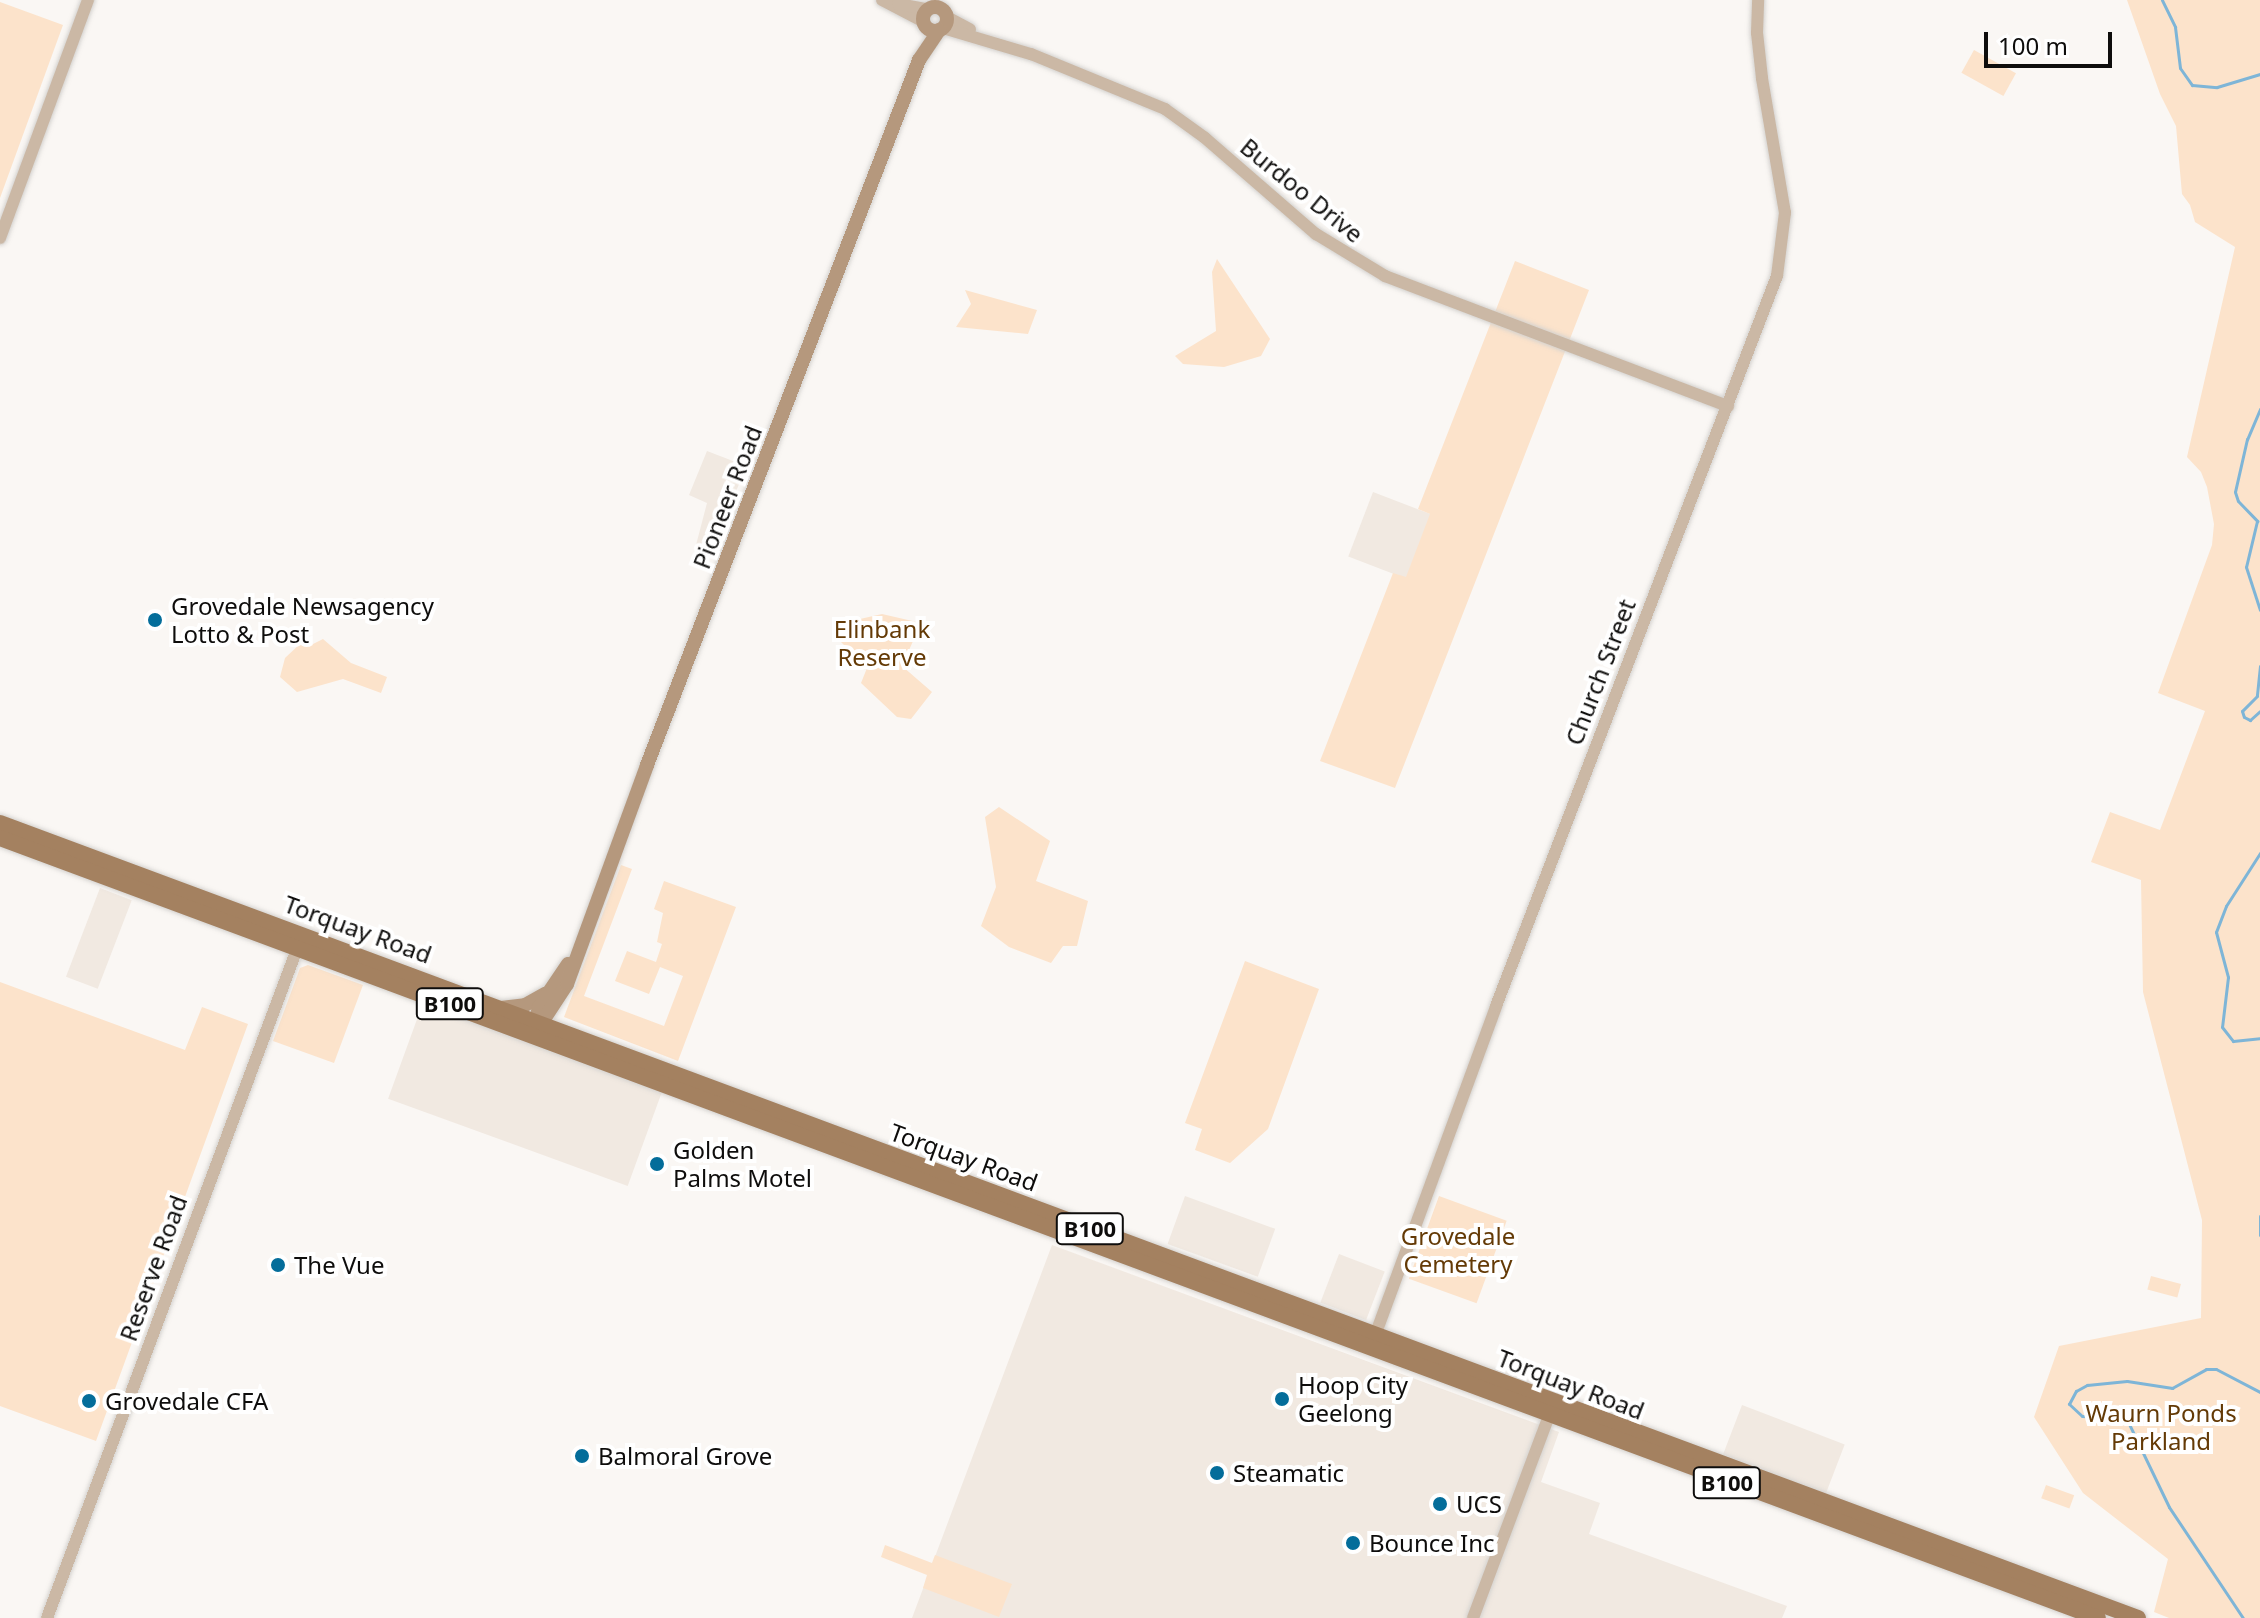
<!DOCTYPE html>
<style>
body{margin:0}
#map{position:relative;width:2260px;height:1618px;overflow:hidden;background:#faf7f4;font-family:"Noto Sans",sans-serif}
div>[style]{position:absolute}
.built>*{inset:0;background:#f1e9e1;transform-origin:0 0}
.green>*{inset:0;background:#fce3cb;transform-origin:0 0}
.stream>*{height:3px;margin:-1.5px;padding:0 1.5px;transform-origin:1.5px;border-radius:1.5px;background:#7eb5d7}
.roads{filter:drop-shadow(0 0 2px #d4d2cf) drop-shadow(0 0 2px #d4d2cf)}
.tertiary>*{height:12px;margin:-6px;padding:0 6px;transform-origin:6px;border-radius:6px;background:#cbb8a5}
.secondary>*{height:14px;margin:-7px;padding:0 7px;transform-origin:7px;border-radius:7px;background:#b5987d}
.secondary>.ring{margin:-7px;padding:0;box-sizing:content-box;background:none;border:14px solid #b5987d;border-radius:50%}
.primary>*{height:16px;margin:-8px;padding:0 8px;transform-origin:8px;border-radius:8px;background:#a48160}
.dots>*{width:22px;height:22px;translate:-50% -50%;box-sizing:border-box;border:4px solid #fff;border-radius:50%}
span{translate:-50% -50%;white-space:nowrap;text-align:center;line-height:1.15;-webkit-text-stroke:8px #fff;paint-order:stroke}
.shield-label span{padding:2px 6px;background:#fff;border:2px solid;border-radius:6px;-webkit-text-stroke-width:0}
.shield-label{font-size:22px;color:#0e0d0c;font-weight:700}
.street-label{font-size:24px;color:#0e0d0c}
.poi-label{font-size:24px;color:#0e0d0c}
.left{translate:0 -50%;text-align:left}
.park-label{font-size:24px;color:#643a06}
.scale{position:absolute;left:1984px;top:32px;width:128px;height:36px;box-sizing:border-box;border:4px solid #0e0d0c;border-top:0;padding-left:10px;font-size:24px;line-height:28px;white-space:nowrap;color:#0e0d0c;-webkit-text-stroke:6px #fff;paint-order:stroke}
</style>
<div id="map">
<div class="built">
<i style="clip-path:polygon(707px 451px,746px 466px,713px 551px,696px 545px,707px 503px,689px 495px)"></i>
<i style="left:1373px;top:492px;width:62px;height:69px;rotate:21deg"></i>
<i style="left:100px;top:888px;width:34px;height:95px;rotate:21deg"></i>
<i style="left:424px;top:1000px;width:255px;height:105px;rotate:20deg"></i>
<i style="left:1185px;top:1196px;width:96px;height:51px;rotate:20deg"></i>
<i style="clip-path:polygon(1052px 1245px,1559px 1432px,1541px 1482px,1600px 1503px,1589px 1534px,1787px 1606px,1782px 1618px,912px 1618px)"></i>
<i style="left:1339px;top:1254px;width:49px;height:52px;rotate:21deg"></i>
<i style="left:1742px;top:1405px;width:110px;height:53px;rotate:21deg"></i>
</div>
<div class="green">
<i style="clip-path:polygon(2127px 0,2260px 0,2260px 1618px,2169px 1618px,2154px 1612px,2168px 1559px,2083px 1493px,2034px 1417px,2059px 1346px,2201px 1318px,2202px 1220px,2143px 992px,2141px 880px,2091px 862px,2110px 812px,2160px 830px,2205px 711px,2158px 693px,2212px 545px,2214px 524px,2207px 487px,2201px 472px,2187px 457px,2235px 247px,2195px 222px,2190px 205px,2182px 194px,2176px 126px,2160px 94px)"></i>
<i style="clip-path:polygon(0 2px,63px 25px,0 198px)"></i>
<i style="left:1974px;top:50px;width:48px;height:26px;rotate:29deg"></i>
<i style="clip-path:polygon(1217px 259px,1270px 339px,1261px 356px,1224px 367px,1183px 364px,1175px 356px,1216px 331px,1212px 272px)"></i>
<i style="clip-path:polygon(1515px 261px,1589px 290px,1395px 788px,1320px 761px,1393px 573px,1406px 577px,1430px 514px,1418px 509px)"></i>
<i style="clip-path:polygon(965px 290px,1037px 310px,1028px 334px,956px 327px,971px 304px)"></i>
<i style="clip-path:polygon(882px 614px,921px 623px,902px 666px,932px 692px,911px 719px,897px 717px,861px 683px,867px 668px,835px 636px,860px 619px)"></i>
<i style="clip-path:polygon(323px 639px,351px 663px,387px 677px,381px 693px,343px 679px,297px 692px,280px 677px,285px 658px,302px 642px,313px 644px)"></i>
<i style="clip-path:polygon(999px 807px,1050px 841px,1036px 881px,1088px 901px,1077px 946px,1063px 946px,1051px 963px,1009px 947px,981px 926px,996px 887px,985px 817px)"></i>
<i style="clip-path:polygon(621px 865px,632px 869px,584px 996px,664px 1026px,683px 976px,660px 967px,649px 994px,615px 981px,627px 951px,656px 962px,662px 944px,657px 942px,663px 913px,654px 909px,664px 881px,736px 907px,678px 1061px,564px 1017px)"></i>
<i style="clip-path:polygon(1245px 961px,1319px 989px,1268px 1129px,1230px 1163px,1195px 1150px,1202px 1129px,1185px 1123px)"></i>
<i style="clip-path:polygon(308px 965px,363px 985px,334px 1063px,273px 1041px,300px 968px)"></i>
<i style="clip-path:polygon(0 982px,185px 1050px,202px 1007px,248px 1024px,96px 1441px,0 1406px)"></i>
<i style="left:1439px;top:1196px;width:72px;height:88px;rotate:20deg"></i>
<i style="left:2151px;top:1276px;width:31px;height:14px;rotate:15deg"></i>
<i style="left:2046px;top:1485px;width:30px;height:14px;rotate:20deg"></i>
<i style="clip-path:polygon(885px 1545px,932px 1563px,935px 1555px,1012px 1584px,999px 1617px,923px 1588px,927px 1575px,881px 1557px)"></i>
</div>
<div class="stream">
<i style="left:2162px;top:0;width:30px;rotate:64deg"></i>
<i style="left:2175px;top:27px;width:41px;rotate:83deg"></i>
<i style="left:2180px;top:68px;width:21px;rotate:55deg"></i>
<i style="left:2192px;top:85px;width:25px;rotate:5deg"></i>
<i style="left:2217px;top:87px;width:45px;rotate:-16.8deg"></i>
<i style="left:2260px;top:409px;width:33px;rotate:113deg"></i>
<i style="left:2247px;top:439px;width:54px;rotate:102.8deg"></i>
<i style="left:2235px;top:492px;width:9px;rotate:72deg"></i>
<i style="left:2238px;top:501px;width:28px;rotate:46deg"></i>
<i style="left:2257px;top:521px;width:47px;rotate:103.4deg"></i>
<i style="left:2246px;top:567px;width:45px;rotate:72deg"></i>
<i style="left:2260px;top:666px;width:30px;rotate:96deg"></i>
<i style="left:2257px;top:696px;width:21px;rotate:135deg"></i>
<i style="left:2242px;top:711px;width:6px;rotate:72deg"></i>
<i style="left:2244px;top:717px;width:7px;rotate:27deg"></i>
<i style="left:2250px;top:720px;width:13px;rotate:-42deg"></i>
<i style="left:2260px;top:853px;width:63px;rotate:122.7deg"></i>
<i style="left:2226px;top:906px;width:28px;rotate:111deg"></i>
<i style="left:2216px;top:932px;width:47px;rotate:75.1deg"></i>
<i style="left:2228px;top:977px;width:50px;rotate:96.8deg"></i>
<i style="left:2222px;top:1027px;width:18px;rotate:52deg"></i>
<i style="left:2233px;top:1041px;width:27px;rotate:-6deg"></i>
<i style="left:2260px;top:1216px;width:19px;rotate:90deg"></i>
<i style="left:2243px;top:1618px;width:133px;rotate:-123.7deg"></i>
<i style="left:2169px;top:1507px;width:92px;rotate:-115.7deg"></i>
<i style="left:2129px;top:1424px;width:18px;rotate:-161deg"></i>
<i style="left:2112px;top:1418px;width:30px;rotate:-176deg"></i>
<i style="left:2082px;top:1416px;width:18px;rotate:-137deg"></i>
<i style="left:2069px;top:1404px;width:15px;rotate:-62deg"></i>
<i style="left:2076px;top:1391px;width:13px;rotate:-29deg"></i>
<i style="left:2087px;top:1385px;width:40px;rotate:-5.7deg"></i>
<i style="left:2127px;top:1381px;width:46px;rotate:8.8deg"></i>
<i style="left:2172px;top:1388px;width:39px;rotate:-29deg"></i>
<i style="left:2206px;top:1369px;width:10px"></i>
<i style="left:2216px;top:1369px;width:50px;rotate:27.6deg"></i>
</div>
<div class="roads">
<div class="tertiary">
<i style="left:882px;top:0;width:47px;rotate:27.6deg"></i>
<i style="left:898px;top:4px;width:29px;rotate:10deg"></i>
<i style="left:947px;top:17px;width:26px;rotate:28deg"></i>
<i style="left:943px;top:28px;width:92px;rotate:16.5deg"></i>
<i style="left:1031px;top:54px;width:145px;rotate:22.3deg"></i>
<i style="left:1165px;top:109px;width:49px;rotate:35.9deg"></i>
<i style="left:1205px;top:138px;width:147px;rotate:40.9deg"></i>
<i style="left:1316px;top:234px;width:81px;rotate:31.3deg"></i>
<i style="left:1385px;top:276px;width:367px;rotate:20.8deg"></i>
<i style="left:0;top:238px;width:254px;rotate:-69.7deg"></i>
<i style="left:1373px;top:1341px;width:357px;rotate:-69.8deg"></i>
<i style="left:1496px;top:1006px;width:782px;rotate:-68.95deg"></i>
<i style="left:1777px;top:276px;width:64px;rotate:-82.8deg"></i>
<i style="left:1785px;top:213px;width:137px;rotate:-99.7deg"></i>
<i style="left:1762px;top:78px;width:45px;rotate:-96.3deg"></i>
<i style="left:1757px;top:33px;width:33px;rotate:-88deg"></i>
<i style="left:47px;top:1618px;width:723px;rotate:-69.51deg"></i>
<i style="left:1473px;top:1618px;width:224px;rotate:-69.4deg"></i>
</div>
<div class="secondary">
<i class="ring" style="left:923px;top:7px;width:10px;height:10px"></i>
<i style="left:501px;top:1008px;width:24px;rotate:-7deg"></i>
<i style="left:525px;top:1005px;width:23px;rotate:-29deg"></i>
<i style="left:534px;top:1030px;width:24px;rotate:-78deg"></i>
<i style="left:539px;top:1007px;width:52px;rotate:-56deg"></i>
<i style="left:535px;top:1033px;width:59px;rotate:-56.9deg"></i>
<i style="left:567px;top:984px;width:233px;rotate:-69.9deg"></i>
<i style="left:647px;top:765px;width:756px;rotate:-68.9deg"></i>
<i style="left:919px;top:60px;width:36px;rotate:-56deg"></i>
</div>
<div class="primary">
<i style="left:0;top:823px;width:2281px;rotate:20.4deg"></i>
<i style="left:0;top:838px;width:2238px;rotate:20.39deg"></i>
</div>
</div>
<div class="dots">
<i style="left:155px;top:620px;background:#046d9a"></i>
<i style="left:657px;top:1164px;background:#046d9a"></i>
<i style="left:278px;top:1265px;background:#046d9a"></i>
<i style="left:1282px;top:1399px;background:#046d9a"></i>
<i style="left:89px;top:1401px;background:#046d9a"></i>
<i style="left:582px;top:1456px;background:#046d9a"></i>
<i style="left:1217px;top:1473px;background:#046d9a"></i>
<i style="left:1440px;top:1504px;background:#046d9a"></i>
<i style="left:1353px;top:1543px;background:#046d9a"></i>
</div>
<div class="shield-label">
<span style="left:450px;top:1004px">B100</span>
<span style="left:1090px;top:1229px">B100</span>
<span style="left:1727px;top:1483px">B100</span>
</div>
<div class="street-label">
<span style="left:1302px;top:190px;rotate:39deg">Burdoo Drive</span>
<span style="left:727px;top:497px;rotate:-69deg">Pioneer Road</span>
<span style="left:1600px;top:672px;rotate:-69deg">Church Street</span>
<span style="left:358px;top:929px;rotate:20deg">Torquay Road</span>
<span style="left:964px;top:1157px;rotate:20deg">Torquay Road</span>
<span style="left:153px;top:1268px;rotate:-70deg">Reserve Road</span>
<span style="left:1571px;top:1384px;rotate:21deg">Torquay Road</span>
</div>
<div class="poi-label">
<span class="left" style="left:171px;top:620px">Grovedale Newsagency<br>Lotto &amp; Post</span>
<span class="left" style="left:673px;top:1164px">Golden<br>Palms Motel</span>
<span class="left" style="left:294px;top:1265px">The Vue</span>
<span class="left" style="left:1298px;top:1399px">Hoop City<br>Geelong</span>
<span class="left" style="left:105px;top:1401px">Grovedale CFA</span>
<span class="left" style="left:598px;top:1456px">Balmoral Grove</span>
<span class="left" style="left:1233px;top:1473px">Steamatic</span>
<span class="left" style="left:1456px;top:1504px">UCS</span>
<span class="left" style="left:1369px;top:1543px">Bounce Inc</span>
</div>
<div class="park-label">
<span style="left:882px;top:643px">Elinbank<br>Reserve</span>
<span style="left:1458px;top:1250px">Grovedale<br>Cemetery</span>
<span style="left:2161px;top:1427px">Waurn Ponds<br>Parkland</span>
</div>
<div class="scale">100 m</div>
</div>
